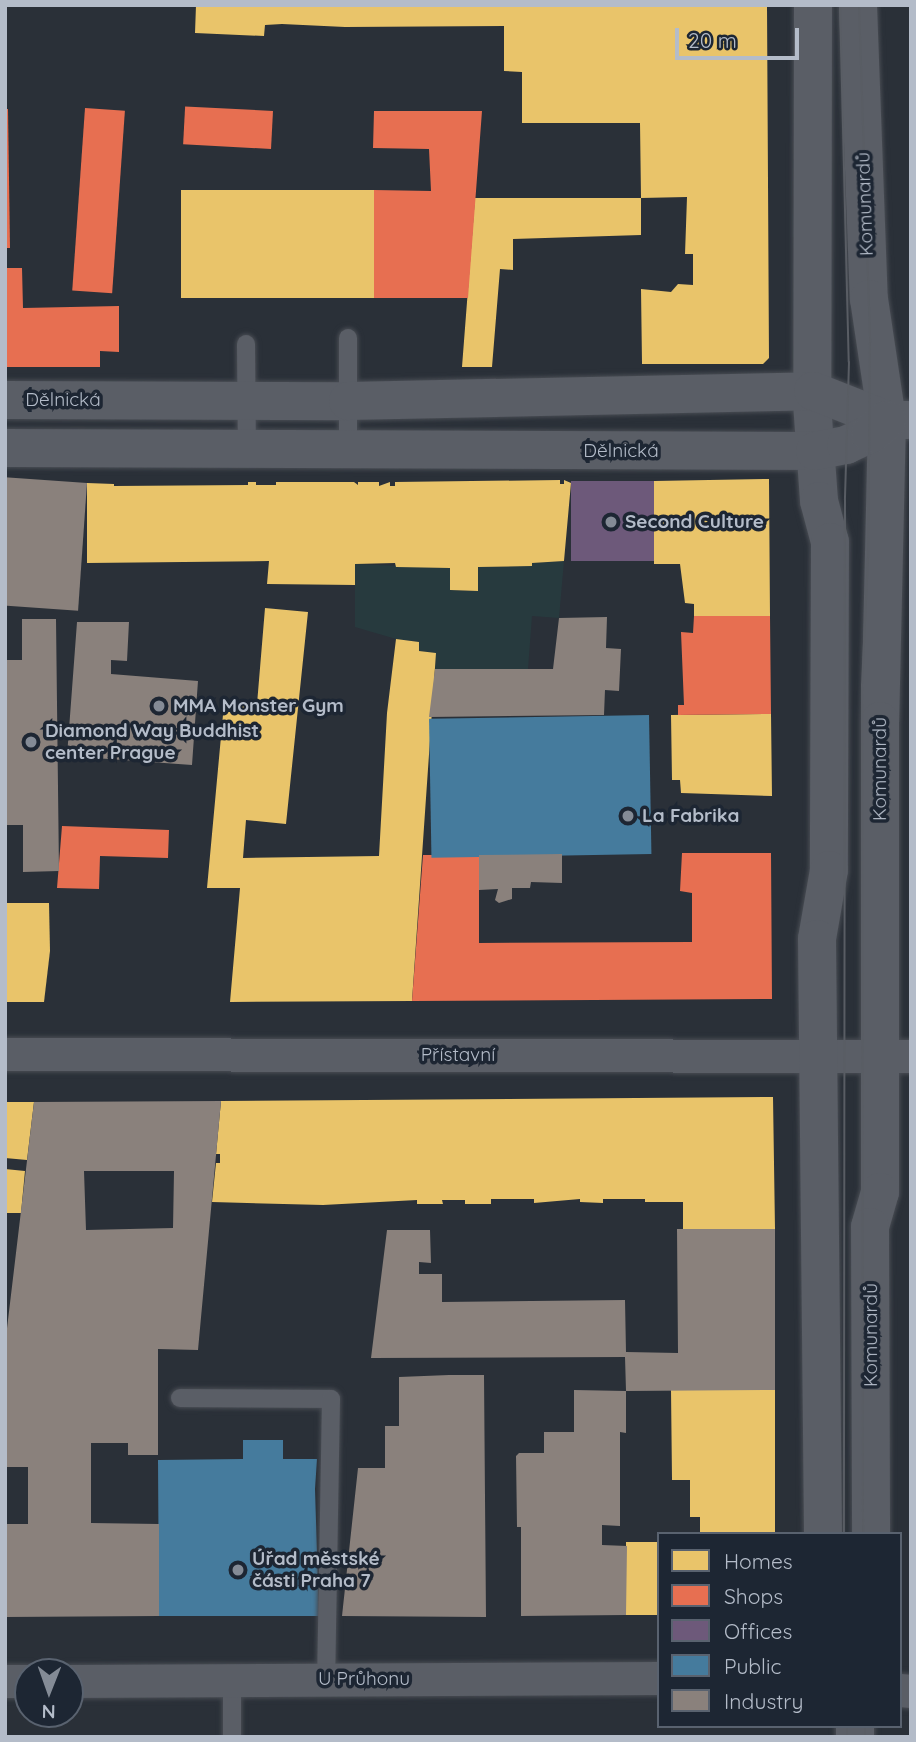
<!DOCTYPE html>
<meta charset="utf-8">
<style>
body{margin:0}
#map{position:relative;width:916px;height:1742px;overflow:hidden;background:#2a3038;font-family:Quicksand,sans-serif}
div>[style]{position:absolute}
.green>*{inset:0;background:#273a3e}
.homes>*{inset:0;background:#e9c46a;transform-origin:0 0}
.shops>*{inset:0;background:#e76f51;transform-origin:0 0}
.offices>*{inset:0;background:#6d597a;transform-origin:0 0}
.public>*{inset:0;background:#457b9d;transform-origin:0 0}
.industry>*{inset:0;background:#8a817c;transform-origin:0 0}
.roads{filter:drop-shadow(0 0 2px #484c53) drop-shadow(0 0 2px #484c53)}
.service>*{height:18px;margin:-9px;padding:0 9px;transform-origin:9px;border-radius:9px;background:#5a5e66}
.minor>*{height:33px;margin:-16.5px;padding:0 16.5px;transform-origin:16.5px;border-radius:16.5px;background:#5a5e66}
.tertiary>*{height:38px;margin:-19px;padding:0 19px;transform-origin:19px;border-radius:19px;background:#5a5e66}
.tram>*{height:2px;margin:-1px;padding:0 1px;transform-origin:1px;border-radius:1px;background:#595d64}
.dots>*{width:19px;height:19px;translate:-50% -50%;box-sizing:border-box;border:4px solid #1d2633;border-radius:50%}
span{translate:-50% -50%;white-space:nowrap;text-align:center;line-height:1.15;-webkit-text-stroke:7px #1d2633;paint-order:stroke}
.street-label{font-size:19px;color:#b4bcc9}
.poi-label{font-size:19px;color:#b4bcc9;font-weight:700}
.left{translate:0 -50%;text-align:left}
.frame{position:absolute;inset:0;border:7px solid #b4bcc9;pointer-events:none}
.legend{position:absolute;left:657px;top:1532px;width:245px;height:196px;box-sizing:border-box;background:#1d2633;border:2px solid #59626f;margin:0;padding:9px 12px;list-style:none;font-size:21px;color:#b4bcc9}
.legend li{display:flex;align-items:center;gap:14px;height:35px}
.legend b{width:35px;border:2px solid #59626f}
.north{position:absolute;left:14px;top:1658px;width:70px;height:70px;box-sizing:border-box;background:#1d2633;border:2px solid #59626f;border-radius:50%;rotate:181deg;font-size:19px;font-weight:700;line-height:28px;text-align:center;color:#b4bcc9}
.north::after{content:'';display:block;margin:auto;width:24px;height:32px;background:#848b96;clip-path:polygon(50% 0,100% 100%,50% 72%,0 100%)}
.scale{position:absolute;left:675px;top:28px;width:124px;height:32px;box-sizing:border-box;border:4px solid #b4bcc9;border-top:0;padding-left:9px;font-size:21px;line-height:24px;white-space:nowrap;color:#b4bcc9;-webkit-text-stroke:5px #1d2633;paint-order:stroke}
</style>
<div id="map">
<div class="green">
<i style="clip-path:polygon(564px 561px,559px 618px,532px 616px,528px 669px,435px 669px,436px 653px,419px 651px,418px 642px,396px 639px,355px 627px,355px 564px,450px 568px,450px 590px,477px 591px,478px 567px,531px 566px,532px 563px)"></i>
</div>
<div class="homes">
<i style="clip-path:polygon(196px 5px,767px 5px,769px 358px,763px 364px,642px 364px,641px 289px,671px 292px,678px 284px,693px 285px,693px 254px,685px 254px,687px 197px,641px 198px,640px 123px,522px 123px,522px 72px,504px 71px,504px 26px,345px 27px,282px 24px,265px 25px,264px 36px,195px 33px)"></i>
<i style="left:374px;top:190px;width:108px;height:193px;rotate:90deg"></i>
<i style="clip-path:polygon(475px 198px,641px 198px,641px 235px,513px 239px,513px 270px,500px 269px,492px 367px,462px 367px)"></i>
<i style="clip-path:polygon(769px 479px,770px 616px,694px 616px,694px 604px,685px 603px,680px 564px,654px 564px,654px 481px)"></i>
<i style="clip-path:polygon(560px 480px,560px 484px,564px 484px,564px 480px,571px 483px,564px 561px,532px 563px,532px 566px,478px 567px,478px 591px,450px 590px,450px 568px,396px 567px,395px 563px,355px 564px,355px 585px,267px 584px,269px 561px,87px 563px,87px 483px,114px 484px,114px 486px,248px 485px,248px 482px,256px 482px,256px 485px,276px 485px,276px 482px,354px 482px,358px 485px,358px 482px,379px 482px,379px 486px,390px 482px,390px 486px,395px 486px,395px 482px)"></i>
<i style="clip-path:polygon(265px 608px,308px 612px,286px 824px,246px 820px,243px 858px,379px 856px,387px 713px,396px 639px,419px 642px,419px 651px,436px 653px,412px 1001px,230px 1002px,240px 888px,207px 888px,224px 704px,257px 704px)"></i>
<i style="clip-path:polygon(771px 714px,772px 796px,681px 793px,680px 780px,672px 780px,671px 715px)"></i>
<i style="clip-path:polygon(5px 903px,49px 903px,50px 951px,44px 1002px,5px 1002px)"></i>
<i style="clip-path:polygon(773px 1097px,775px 1229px,683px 1229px,683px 1202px,645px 1202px,645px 1199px,603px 1199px,603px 1203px,580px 1202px,580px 1199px,534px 1203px,534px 1199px,491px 1199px,491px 1204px,465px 1204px,465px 1200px,442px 1200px,443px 1204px,417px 1204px,417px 1200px,323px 1205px,212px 1202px,216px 1163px,220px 1163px,220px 1154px,216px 1154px,221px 1101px)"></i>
<i style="clip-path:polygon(5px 1102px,34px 1102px,27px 1160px,5px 1158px)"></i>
<i style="clip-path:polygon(5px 1169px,25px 1171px,21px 1213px,5px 1213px)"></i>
<i style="clip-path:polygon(671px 1390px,775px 1390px,775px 1534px,700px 1534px,700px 1517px,690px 1517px,690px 1480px,672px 1480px)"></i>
<i style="left:626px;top:1542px;width:33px;height:73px"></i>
</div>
<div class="shops">
<i style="left:85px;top:108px;width:40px;height:183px;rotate:4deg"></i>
<i style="clip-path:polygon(5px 109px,8px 109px,10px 248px,5px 248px)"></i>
<i style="left:273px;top:111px;width:38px;height:88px;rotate:93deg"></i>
<i style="clip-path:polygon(374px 111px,482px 111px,468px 298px,374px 298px,374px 190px,431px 191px,429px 149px,373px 148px)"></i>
<i style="clip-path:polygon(5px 268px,22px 268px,23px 308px,119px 306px,119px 352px,100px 351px,100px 367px,5px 367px)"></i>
<i style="clip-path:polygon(694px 616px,770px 616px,771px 714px,678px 715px,678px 705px,684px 705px,681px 632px,693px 633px)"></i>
<i style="clip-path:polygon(62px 826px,169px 830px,168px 858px,100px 856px,99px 889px,57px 888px)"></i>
<i style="clip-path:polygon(682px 853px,771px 853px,772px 999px,412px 1001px,423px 855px,479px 855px,479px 943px,692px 942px,692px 893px,680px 891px)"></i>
</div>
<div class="offices">
<i style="left:571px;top:481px;width:83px;height:80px"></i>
</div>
<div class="public">
<i style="left:649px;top:715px;width:139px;height:220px;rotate:89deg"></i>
<i style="clip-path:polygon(243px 1440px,283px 1440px,283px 1459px,317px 1459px,315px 1489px,319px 1616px,159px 1616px,158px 1460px,243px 1459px)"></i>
</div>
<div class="industry">
<i style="left:87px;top:483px;width:128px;height:82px;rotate:94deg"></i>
<i style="clip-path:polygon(607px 617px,606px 648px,621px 649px,619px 691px,605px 690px,604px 715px,429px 717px,435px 669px,553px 669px,559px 618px)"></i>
<i style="clip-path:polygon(22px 619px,56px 619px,59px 871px,23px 872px,23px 825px,5px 825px,5px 660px,22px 660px)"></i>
<i style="clip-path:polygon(77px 622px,129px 622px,127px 661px,111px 660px,111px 674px,198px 681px,192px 765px,67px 756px)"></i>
<i style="clip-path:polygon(562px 854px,562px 883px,531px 882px,530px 888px,512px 888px,512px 899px,499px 903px,495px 900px,498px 889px,479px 890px,479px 855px)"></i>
<i style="clip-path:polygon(evenodd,221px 1101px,198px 1350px,158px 1349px,158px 1455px,128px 1455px,128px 1443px,91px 1443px,91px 1523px,159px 1524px,159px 1616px,5px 1617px,5px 1524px,28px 1524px,28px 1467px,5px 1467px,5px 1345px,34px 1102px,221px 1101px,84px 1171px,174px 1171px,173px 1228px,86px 1230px,84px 1171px)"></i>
<i style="clip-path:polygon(677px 1229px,775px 1229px,775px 1390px,626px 1391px,625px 1357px,371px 1358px,387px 1230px,430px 1230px,431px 1263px,419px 1262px,419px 1274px,442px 1274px,442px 1302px,625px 1300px,626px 1352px,678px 1353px)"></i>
<i style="clip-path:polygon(449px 1375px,484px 1375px,486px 1617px,342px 1616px,358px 1468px,385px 1468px,385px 1426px,399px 1426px,399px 1377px)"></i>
<i style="clip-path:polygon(574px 1390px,626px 1391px,626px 1433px,620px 1432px,620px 1526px,602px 1525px,602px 1545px,627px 1546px,626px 1615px,521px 1616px,521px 1527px,517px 1527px,516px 1456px,519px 1453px,544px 1453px,544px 1432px,574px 1432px)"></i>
</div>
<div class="roads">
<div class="service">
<i style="left:348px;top:338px;width:112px;rotate:90deg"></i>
<i style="left:246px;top:344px;width:105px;rotate:89.5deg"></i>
<i style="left:180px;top:1398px;width:151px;rotate:0.4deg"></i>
<i style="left:331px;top:1399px;width:280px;rotate:91deg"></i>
<i style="left:232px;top:1737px;width:57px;rotate:-90deg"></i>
</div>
<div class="minor">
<i style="left:5px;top:1054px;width:906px;rotate:0.13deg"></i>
<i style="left:5px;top:1681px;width:23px"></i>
<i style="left:70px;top:1681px;width:589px;rotate:-0.29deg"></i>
<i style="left:900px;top:1690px;width:11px;rotate:5deg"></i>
</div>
<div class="tertiary">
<i style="left:813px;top:5px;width:398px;rotate:90.1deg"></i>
<i style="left:812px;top:403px;width:98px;rotate:85.9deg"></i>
<i style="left:819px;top:501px;width:42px;rotate:75deg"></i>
<i style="left:830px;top:542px;width:328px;rotate:90.2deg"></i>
<i style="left:829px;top:870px;width:70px;rotate:99.9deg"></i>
<i style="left:817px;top:939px;width:595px;rotate:89.42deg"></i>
<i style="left:858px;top:5px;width:294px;rotate:87.9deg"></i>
<i style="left:869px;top:299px;width:122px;rotate:81.5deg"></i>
<i style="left:887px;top:420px;width:301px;rotate:91.3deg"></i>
<i style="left:880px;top:721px;width:471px;rotate:90deg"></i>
<i style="left:880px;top:1192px;width:36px;rotate:106deg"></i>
<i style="left:870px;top:1227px;width:307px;rotate:89.8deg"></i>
<i style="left:5px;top:400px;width:343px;rotate:0.2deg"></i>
<i style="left:348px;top:401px;width:465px;rotate:-1.2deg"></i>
<i style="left:813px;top:391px;width:79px;rotate:21.4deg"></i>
<i style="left:887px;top:420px;width:21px"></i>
<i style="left:5px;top:448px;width:810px;rotate:0.21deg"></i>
<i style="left:815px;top:451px;width:32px;rotate:-11deg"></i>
<i style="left:846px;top:445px;width:26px;rotate:-25deg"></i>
<i style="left:870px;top:434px;width:22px;rotate:-39deg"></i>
<i style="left:855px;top:1726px;width:11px;rotate:90deg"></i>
</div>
</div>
<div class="tram">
<i style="left:840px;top:5px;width:357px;rotate:88.6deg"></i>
<i style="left:849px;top:362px;width:138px;rotate:91.7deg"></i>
<i style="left:845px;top:500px;width:1034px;rotate:90.06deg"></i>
<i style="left:859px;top:5px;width:338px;rotate:88.1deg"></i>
<i style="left:870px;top:343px;width:215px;rotate:90.5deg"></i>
<i style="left:868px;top:558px;width:126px;rotate:92.7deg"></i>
<i style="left:862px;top:684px;width:850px;rotate:89.93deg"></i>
<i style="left:865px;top:1726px;width:11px;rotate:90deg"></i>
<i style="left:847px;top:1737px;width:11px;rotate:-90deg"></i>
</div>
<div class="dots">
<i style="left:611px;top:522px;background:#848b96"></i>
<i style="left:159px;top:706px;background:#848b96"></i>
<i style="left:31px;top:742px;background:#848b96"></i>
<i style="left:628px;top:816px;background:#848b96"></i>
<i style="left:238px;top:1570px;background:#848b96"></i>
</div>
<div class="street-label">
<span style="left:865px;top:204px;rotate:-92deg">Komunardů</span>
<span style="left:63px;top:400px">Dělnická</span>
<span style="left:621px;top:451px">Dělnická</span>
<span style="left:880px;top:769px;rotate:-90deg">Komunardů</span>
<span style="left:458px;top:1055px">Přístavní</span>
<span style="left:871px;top:1335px;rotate:-90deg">Komunardů</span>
<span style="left:364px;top:1679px">U Průhonu</span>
</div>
<div class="poi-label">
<span class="left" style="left:625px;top:522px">Second Culture</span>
<span class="left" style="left:173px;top:706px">MMA Monster Gym</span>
<span class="left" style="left:45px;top:742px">Diamond Way Buddhist<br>center Prague</span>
<span class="left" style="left:642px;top:816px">La Fabrika</span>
<span class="left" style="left:252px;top:1570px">Úřad městské<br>části Praha 7</span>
</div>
<div class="frame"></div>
<ul class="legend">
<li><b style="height:19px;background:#e9c46a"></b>Homes</li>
<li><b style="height:19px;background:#e76f51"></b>Shops</li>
<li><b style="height:19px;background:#6d597a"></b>Offices</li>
<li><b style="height:19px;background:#457b9d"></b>Public</li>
<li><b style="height:19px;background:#8a817c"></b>Industry</li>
</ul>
<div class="north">N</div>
<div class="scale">20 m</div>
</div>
